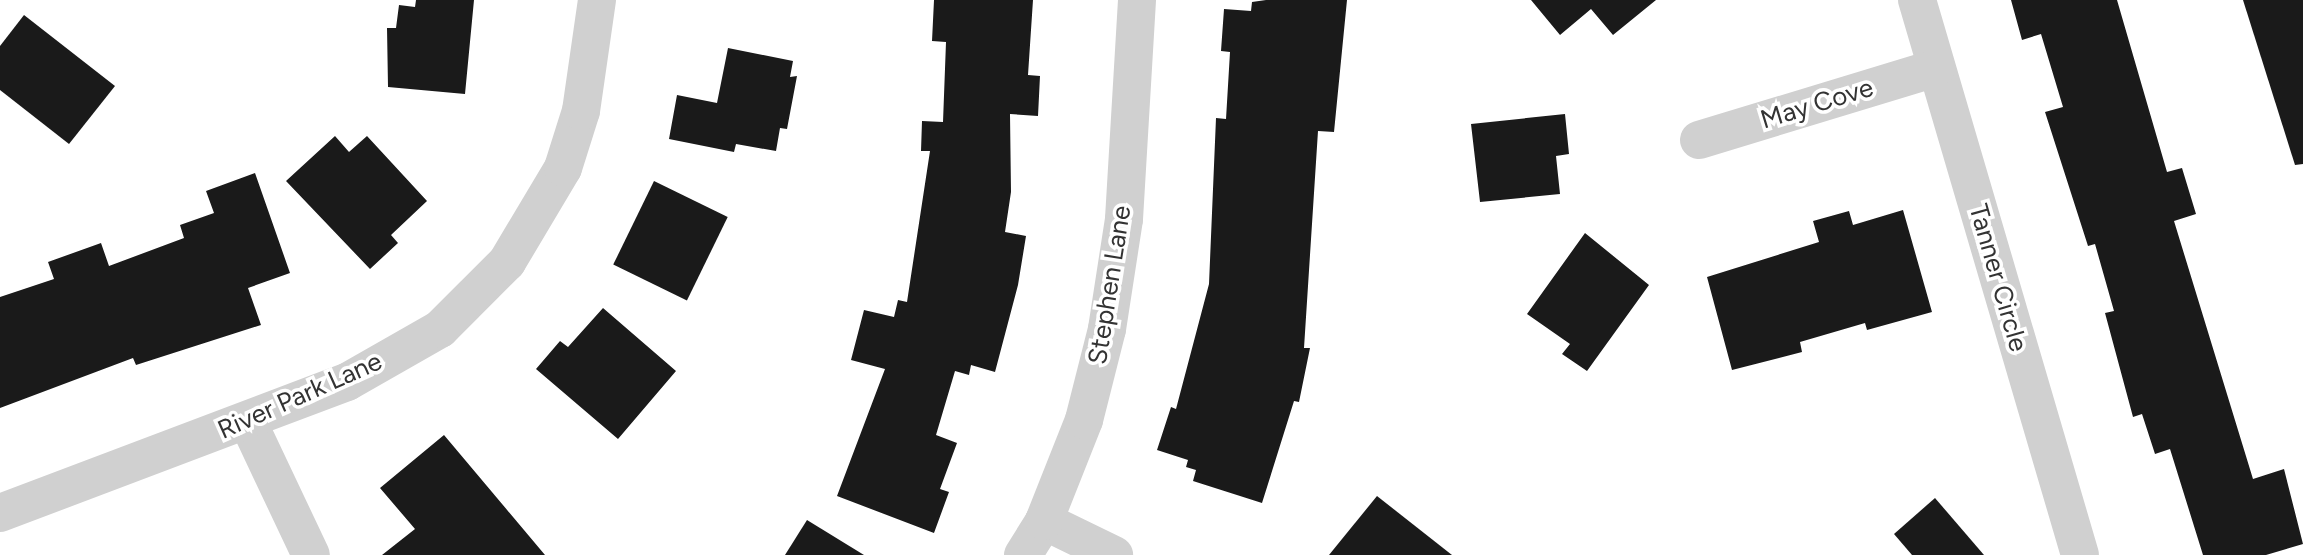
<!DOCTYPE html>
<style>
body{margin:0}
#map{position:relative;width:2303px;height:555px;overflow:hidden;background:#fff;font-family:Figtree,sans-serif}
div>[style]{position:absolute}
.building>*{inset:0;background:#1a1a1a;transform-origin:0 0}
.street>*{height:38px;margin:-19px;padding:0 19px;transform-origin:19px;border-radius:19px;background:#d0d0d0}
span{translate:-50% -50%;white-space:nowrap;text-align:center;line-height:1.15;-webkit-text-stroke:7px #fff;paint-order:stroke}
.street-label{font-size:26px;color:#333}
</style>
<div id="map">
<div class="building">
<i style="clip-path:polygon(416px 0,474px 0,465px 94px,388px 87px,387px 28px,396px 28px,399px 5px,415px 7px)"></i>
<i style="clip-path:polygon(934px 0,1033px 0,1028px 75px,1040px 76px,1038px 116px,1010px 114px,1011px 192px,1005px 232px,1026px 236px,1018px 285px,995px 372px,971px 365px,969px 375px,955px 371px,936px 435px,957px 443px,940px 489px,949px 492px,934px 533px,837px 496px,885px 369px,851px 360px,864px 310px,894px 317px,898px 300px,907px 302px,930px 151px,921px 151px,922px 121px,943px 122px,946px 42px,932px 41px)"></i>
<i style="clip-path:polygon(1266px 0,1347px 0,1334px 132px,1318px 131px,1304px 348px,1310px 348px,1299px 402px,1294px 401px,1262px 503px,1193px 481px,1196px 470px,1186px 467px,1188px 460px,1157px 450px,1171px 407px,1176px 409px,1209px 284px,1216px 118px,1226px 119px,1230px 52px,1221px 51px,1224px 9px,1251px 11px,1252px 2px)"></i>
<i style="clip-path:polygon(1531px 0,1656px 0,1613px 35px,1591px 9px,1560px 35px)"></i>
<i style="clip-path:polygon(2011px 0,2117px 0,2167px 172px,2182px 168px,2196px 214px,2174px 221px,2253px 479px,2284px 469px,2303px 544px,2266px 555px,2203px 555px,2170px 449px,2155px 454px,2142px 414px,2133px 417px,2105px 313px,2114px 311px,2095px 244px,2088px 246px,2045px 112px,2063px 107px,2041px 34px,2022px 40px)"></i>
<i style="clip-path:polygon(2243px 0,2303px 0,2303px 164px,2295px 165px)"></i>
<i style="clip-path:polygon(24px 15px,115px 86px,69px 144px,0 90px,0 46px)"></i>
<i style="clip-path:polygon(728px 48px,793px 61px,790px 77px,797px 76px,787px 129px,780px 128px,776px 151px,736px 144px,734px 152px,669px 139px,677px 95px,717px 103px)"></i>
<i style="clip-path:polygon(1565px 114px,1569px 154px,1556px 156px,1560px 194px,1480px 202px,1471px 124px)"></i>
<i style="clip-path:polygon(335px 136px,349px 152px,367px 136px,427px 201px,391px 235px,398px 243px,370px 269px,286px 181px)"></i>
<i style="clip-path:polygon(255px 173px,290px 273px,248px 288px,261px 325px,136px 365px,133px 358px,0 408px,0 297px,54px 279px,48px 262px,101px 243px,109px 266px,184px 238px,180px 225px,214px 213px,206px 191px)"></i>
<i style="left:654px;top:181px;width:82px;height:93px;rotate:26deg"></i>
<i style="clip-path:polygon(1903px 210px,1932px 312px,1867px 330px,1865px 323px,1800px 342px,1802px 352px,1732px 370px,1707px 277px,1819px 242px,1813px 221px,1849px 211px,1853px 225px)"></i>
<i style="clip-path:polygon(1585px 233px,1649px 285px,1587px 371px,1562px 354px,1570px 344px,1527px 314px)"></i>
<i style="clip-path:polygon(603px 308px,676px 371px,618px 439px,536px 369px,560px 341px,568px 347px)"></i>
<i style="clip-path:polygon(444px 435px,545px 555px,382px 555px,415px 529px,380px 488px)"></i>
<i style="clip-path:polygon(1377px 496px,1452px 555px,1329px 555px)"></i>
<i style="clip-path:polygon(1935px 498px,1984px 555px,1912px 555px,1894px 534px)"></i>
<i style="clip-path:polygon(807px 520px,864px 555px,785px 555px)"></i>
</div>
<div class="street">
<i style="left:1917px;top:0;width:578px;rotate:73.63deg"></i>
<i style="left:1699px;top:140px;width:248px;rotate:-16.9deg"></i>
<i style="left:248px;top:422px;width:147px;rotate:64.7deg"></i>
<i style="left:0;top:513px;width:371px;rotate:-20.7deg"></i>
<i style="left:347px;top:382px;width:107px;rotate:-29.7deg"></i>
<i style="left:440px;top:329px;width:95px;rotate:-45deg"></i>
<i style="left:507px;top:262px;width:109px;rotate:-59.2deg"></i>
<i style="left:563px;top:168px;width:60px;rotate:-72.5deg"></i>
<i style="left:581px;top:111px;width:112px;rotate:-81.8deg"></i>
<i style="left:1044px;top:521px;width:78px;rotate:25.9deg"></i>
<i style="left:1023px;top:555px;width:40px;rotate:-58deg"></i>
<i style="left:1044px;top:521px;width:109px;rotate:-68.4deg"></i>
<i style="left:1084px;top:420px;width:94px;rotate:-75.8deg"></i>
<i style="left:1107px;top:329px;width:111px;rotate:-81.2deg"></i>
<i style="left:1124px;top:219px;width:219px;rotate:-86.6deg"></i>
</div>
<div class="street-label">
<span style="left:1817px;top:104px;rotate:-17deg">May Cove</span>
<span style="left:1998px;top:278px;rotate:74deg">Tanner Circle</span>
<span style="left:1110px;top:285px;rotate:-81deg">Stephen Lane</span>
<span style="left:300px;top:396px;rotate:-24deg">River Park Lane</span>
</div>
</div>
